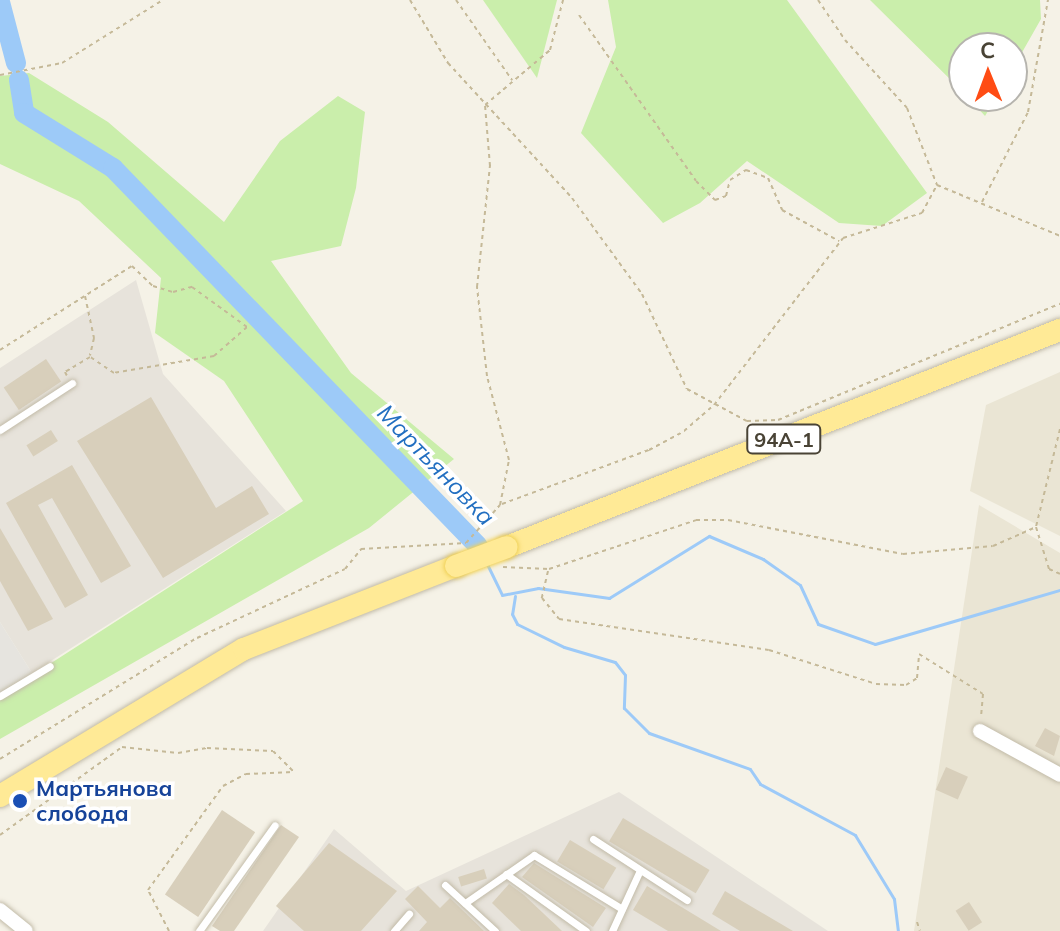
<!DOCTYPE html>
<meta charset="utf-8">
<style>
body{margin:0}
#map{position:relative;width:1060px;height:931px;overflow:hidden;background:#f5f2e7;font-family:Mulish,sans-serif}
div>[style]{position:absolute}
.residential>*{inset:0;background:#eae5d4}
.industrial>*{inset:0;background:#e7e3db}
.green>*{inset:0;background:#caeeab}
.parking>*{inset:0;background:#e6e4df}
.stream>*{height:3px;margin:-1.5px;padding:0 1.5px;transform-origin:1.5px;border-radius:1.5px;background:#9dcaf8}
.river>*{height:20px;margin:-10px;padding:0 10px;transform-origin:10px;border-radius:10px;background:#9dcaf8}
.building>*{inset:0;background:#d8cfbb;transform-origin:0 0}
.path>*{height:2px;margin-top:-1px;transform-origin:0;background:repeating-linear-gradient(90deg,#c5b998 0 4px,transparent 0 8px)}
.roads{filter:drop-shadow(0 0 2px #c2bba8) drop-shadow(0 0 2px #c2bba8)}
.service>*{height:7px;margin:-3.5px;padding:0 3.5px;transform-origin:3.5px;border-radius:3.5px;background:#fff}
.minor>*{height:14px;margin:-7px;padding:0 7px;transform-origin:7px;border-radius:7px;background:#fff}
.primary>*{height:22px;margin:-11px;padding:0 11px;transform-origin:11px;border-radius:11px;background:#ffea96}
.bridges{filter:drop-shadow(0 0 2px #f0d159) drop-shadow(0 0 2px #f0d159)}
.primary-bridge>*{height:22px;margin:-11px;padding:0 11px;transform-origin:11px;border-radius:11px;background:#ffea96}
.dots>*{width:22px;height:22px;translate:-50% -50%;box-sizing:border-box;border:4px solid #fff;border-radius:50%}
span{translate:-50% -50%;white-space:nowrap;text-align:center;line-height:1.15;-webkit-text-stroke:7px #fff;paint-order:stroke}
.shield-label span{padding:2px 6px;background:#fff;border:2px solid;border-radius:6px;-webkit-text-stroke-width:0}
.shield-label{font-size:20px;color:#494335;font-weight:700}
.transit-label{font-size:22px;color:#164399;font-weight:700}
.left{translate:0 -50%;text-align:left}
.water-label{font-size:24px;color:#226fc1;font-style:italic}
.north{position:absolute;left:948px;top:32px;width:80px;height:80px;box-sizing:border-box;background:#fff;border:2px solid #b6b4ae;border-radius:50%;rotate:359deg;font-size:22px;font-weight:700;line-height:32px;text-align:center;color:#494335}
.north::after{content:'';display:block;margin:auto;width:28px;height:36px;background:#ff4c14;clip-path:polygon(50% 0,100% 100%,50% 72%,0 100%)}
</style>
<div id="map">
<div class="residential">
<i style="clip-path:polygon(1060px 372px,1060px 536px,970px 491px,986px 405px)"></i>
<i style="clip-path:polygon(979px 505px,1060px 553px,1060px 931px,914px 931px)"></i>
</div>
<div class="industrial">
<i style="clip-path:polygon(136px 280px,163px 374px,286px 511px,32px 673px,0 622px,0 368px)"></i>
<i style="clip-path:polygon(619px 792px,828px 931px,263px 931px,334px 829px,406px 891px)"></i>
</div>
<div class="green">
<i style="clip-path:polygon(483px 0,557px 0,537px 78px)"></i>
<i style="clip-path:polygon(608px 0,787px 0,927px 193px,882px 226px,839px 223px,747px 161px,700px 203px,663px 223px,581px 133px,616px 47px)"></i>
<i style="clip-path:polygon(870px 0,1040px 0,1041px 19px,1012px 70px,1012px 48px,964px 48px,964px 93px)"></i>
<i style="clip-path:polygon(29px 73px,108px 122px,224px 222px,280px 141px,338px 96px,365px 112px,356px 188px,341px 246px,271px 261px,351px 373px,454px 459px,369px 528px,0 739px,0 696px,303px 501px,224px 381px,155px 333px,161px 278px,79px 201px,0 164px,0 76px)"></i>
<i style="clip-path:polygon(967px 96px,997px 96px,985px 116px)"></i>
</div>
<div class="parking">
<i style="clip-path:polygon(0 622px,32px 673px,0 694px)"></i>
</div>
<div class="stream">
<i style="left:487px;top:564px;width:34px;rotate:64deg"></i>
<i style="left:502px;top:595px;width:37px;rotate:-11deg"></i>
<i style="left:538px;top:588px;width:72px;rotate:8deg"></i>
<i style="left:609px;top:598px;width:118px;rotate:-31.8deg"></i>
<i style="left:709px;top:536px;width:59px;rotate:23.1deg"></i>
<i style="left:763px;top:559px;width:45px;rotate:35.1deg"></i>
<i style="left:800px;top:585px;width:43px;rotate:65.2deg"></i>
<i style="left:818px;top:624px;width:60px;rotate:19.3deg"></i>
<i style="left:875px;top:644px;width:193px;rotate:-16.3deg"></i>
<i style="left:515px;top:596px;width:18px;rotate:99deg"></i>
<i style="left:512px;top:614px;width:11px;rotate:63deg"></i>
<i style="left:517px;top:624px;width:52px;rotate:26.1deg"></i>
<i style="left:564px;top:647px;width:53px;rotate:16.4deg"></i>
<i style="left:615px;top:662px;width:16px;rotate:52deg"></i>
<i style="left:625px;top:675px;width:33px;rotate:92deg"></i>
<i style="left:624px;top:708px;width:35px;rotate:45deg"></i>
<i style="left:649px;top:733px;width:107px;rotate:19.6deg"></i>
<i style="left:750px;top:769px;width:18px;rotate:56deg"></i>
<i style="left:760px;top:784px;width:108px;rotate:28.2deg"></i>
<i style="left:855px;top:835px;width:75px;rotate:58.6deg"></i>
<i style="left:894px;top:899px;width:32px;rotate:83deg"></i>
</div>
<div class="river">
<i style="left:0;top:2px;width:63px;rotate:75.3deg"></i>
<i style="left:19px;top:80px;width:33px;rotate:81deg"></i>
<i style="left:24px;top:113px;width:105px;rotate:31.7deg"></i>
<i style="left:113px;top:168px;width:525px;rotate:46deg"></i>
</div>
<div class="building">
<i style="left:46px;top:359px;width:27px;height:51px;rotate:56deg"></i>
<i style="clip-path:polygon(151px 397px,216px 508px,252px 486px,269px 514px,163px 578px,77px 441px)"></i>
<i style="left:51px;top:430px;width:13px;height:29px;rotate:58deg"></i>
<i style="clip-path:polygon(72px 465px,131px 566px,101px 583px,52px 498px,38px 505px,88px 595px,65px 608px,6px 503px)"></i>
<i style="clip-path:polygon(0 528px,53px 619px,28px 631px,0 581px)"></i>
<i style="clip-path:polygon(1045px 728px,1060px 736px,1054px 756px,1035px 746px)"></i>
<i style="left:946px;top:767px;width:24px;height:25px;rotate:24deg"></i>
<i style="left:222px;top:810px;width:40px;height:102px;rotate:34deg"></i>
<i style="left:623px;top:818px;width:101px;height:27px;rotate:31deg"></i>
<i style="clip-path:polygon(281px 825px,299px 837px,234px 931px,220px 931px,212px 926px)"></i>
<i style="left:570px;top:840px;width:54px;height:25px;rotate:31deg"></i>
<i style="clip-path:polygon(329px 843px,397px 891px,361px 931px,304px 931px,276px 906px)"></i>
<i style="clip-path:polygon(534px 863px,606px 908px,593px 927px,522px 877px)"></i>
<i style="left:484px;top:869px;width:10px;height:27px;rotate:73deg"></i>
<i style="clip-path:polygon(509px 884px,524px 895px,562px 931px,521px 931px,492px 903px)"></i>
<i style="clip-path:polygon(418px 886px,440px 908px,450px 898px,484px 931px,419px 931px,427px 922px,405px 899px)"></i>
<i style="clip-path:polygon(647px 886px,721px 931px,668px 931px,633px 910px)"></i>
<i style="clip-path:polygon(725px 891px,793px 931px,740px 931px,712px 914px)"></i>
<i style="left:969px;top:902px;width:24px;height:16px;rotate:57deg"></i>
</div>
<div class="path">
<i style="left:410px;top:0;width:74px;rotate:58.9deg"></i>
<i style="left:448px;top:63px;width:183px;rotate:47.4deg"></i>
<i style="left:572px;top:198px;width:119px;rotate:53.9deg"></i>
<i style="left:642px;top:294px;width:105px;rotate:64.7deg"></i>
<i style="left:687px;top:389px;width:68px;rotate:28.1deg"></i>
<i style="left:747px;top:421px;width:31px;rotate:-2deg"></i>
<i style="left:778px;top:420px;width:305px;rotate:-22.4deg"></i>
<i style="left:456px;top:0;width:98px;rotate:55deg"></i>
<i style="left:818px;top:0;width:48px;rotate:56deg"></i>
<i style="left:845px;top:40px;width:92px;rotate:47.6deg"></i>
<i style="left:907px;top:108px;width:83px;rotate:68.7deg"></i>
<i style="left:937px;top:185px;width:133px;rotate:22.5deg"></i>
<i style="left:579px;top:15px;width:203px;rotate:54.8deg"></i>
<i style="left:696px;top:181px;width:27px;rotate:45deg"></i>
<i style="left:715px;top:200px;width:12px;rotate:-20deg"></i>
<i style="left:726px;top:196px;width:16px;rotate:-76deg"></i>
<i style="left:730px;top:180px;width:19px;rotate:-32deg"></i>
<i style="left:746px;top:170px;width:23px;rotate:20deg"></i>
<i style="left:768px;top:178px;width:35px;rotate:66deg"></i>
<i style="left:782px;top:210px;width:65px;rotate:28.5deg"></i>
<i style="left:0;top:75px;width:63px;rotate:-11deg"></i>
<i style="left:62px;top:63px;width:119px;rotate:-32deg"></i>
<i style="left:982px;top:202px;width:101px;rotate:-62.9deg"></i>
<i style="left:1028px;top:112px;width:114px;rotate:-79.9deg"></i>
<i style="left:85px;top:296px;width:43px;rotate:77.9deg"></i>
<i style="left:94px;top:338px;width:18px;rotate:103deg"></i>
<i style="left:0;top:350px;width:156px;rotate:-32.5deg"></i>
<i style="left:132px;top:266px;width:29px;rotate:44deg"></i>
<i style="left:153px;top:286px;width:21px;rotate:17deg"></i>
<i style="left:173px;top:292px;width:20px;rotate:-15deg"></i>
<i style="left:192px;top:287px;width:68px;rotate:36deg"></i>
<i style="left:247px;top:327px;width:44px;rotate:138.7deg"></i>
<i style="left:214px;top:356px;width:101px;rotate:170.4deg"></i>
<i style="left:114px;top:373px;width:29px;rotate:-146deg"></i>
<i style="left:90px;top:357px;width:29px;rotate:149deg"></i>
<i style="left:65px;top:372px;width:4px;rotate:63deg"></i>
<i style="left:1060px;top:429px;width:101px;rotate:103.8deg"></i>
<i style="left:1036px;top:527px;width:44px;rotate:72.8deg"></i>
<i style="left:1049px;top:569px;width:12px;rotate:24deg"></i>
<i style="left:502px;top:504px;width:157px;rotate:-20.2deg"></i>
<i style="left:649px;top:450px;width:40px;rotate:-28deg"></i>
<i style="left:684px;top:431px;width:40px;rotate:-41deg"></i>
<i style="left:714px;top:405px;width:211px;rotate:-52.3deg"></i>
<i style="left:843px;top:238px;width:83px;rotate:-17.6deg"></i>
<i style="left:922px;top:213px;width:32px;rotate:-62deg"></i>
<i style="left:503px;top:567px;width:46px;rotate:2.5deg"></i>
<i style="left:549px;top:569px;width:155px;rotate:-18.4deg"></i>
<i style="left:696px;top:520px;width:32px"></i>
<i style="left:728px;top:520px;width:178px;rotate:11deg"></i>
<i style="left:903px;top:554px;width:90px;rotate:-5.1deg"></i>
<i style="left:993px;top:546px;width:47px;rotate:-23.8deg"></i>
<i style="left:548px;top:571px;width:28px;rotate:103deg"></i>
<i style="left:542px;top:598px;width:27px;rotate:51deg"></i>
<i style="left:559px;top:619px;width:212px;rotate:8.4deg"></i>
<i style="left:769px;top:650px;width:112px;rotate:17.6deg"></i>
<i style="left:876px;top:684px;width:30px;rotate:2deg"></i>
<i style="left:906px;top:685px;width:13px;rotate:-32deg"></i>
<i style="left:917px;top:678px;width:24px;rotate:-85deg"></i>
<i style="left:919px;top:654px;width:75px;rotate:32deg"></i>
<i style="left:983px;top:694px;width:24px;rotate:95deg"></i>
<i style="left:0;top:759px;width:231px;rotate:-31.6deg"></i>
<i style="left:197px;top:638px;width:163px;rotate:-25deg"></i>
<i style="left:345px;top:569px;width:26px;rotate:-51deg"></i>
<i style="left:361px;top:549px;width:105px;rotate:-3.3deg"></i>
<i style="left:466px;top:543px;width:51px;rotate:-48.2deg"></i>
<i style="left:500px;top:505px;width:46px;rotate:-78.7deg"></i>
<i style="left:509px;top:460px;width:87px;rotate:-104.7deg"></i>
<i style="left:487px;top:376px;width:90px;rotate:-96.4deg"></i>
<i style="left:477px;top:287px;width:122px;rotate:-83.9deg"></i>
<i style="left:490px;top:166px;width:61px;rotate:-94.7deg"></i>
<i style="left:485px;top:105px;width:85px;rotate:-40.2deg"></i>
<i style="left:550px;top:50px;width:52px;rotate:-75.4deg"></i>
<i style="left:0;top:835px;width:150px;rotate:-35.8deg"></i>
<i style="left:122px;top:747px;width:56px;rotate:6.1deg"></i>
<i style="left:178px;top:753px;width:29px;rotate:-10deg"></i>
<i style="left:207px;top:748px;width:66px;rotate:2.6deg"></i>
<i style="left:273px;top:751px;width:30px;rotate:45deg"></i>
<i style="left:917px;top:922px;width:9px;rotate:72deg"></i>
<i style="left:169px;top:931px;width:46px;rotate:-117.1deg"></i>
<i style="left:148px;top:890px;width:128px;rotate:-54.2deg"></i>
<i style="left:223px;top:786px;width:26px;rotate:-28deg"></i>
<i style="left:246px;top:774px;width:47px;rotate:-2.4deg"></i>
</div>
<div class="roads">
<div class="service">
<i style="left:0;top:430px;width:86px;rotate:-33.1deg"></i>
<i style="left:0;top:696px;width:58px;rotate:-31deg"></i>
<i style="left:593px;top:839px;width:112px;rotate:33deg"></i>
<i style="left:506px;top:874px;width:98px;rotate:35.5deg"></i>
<i style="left:445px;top:885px;width:68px;rotate:42.6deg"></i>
<i style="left:465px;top:903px;width:84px;rotate:-34.8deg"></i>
<i style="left:534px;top:855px;width:103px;rotate:31.5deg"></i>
<i style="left:199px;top:931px;width:130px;rotate:-54.4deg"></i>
<i style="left:394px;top:931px;width:23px;rotate:-49deg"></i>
<i style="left:612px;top:931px;width:67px;rotate:-65.3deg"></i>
</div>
<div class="minor">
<i style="left:980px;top:731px;width:91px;rotate:28.8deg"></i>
<i style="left:0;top:910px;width:33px;rotate:39deg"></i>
</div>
<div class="primary">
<i style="left:507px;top:547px;width:594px;rotate:-21.43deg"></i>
<i style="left:0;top:796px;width:285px;rotate:-31.1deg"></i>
<i style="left:244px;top:649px;width:228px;rotate:-21.4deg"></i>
</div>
</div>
<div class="bridges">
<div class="primary-bridge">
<i style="left:456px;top:566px;width:54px;rotate:-20.4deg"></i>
</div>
</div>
<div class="dots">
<i style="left:20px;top:801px;background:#1a4fb4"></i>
</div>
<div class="shield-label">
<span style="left:784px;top:439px">94А-1</span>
</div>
<div class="transit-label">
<span class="left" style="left:36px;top:801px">Мартьянова<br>слобода</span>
</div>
<div class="water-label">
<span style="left:436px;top:465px;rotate:46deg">Мартьяновка</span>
</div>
<div class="north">С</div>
</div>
